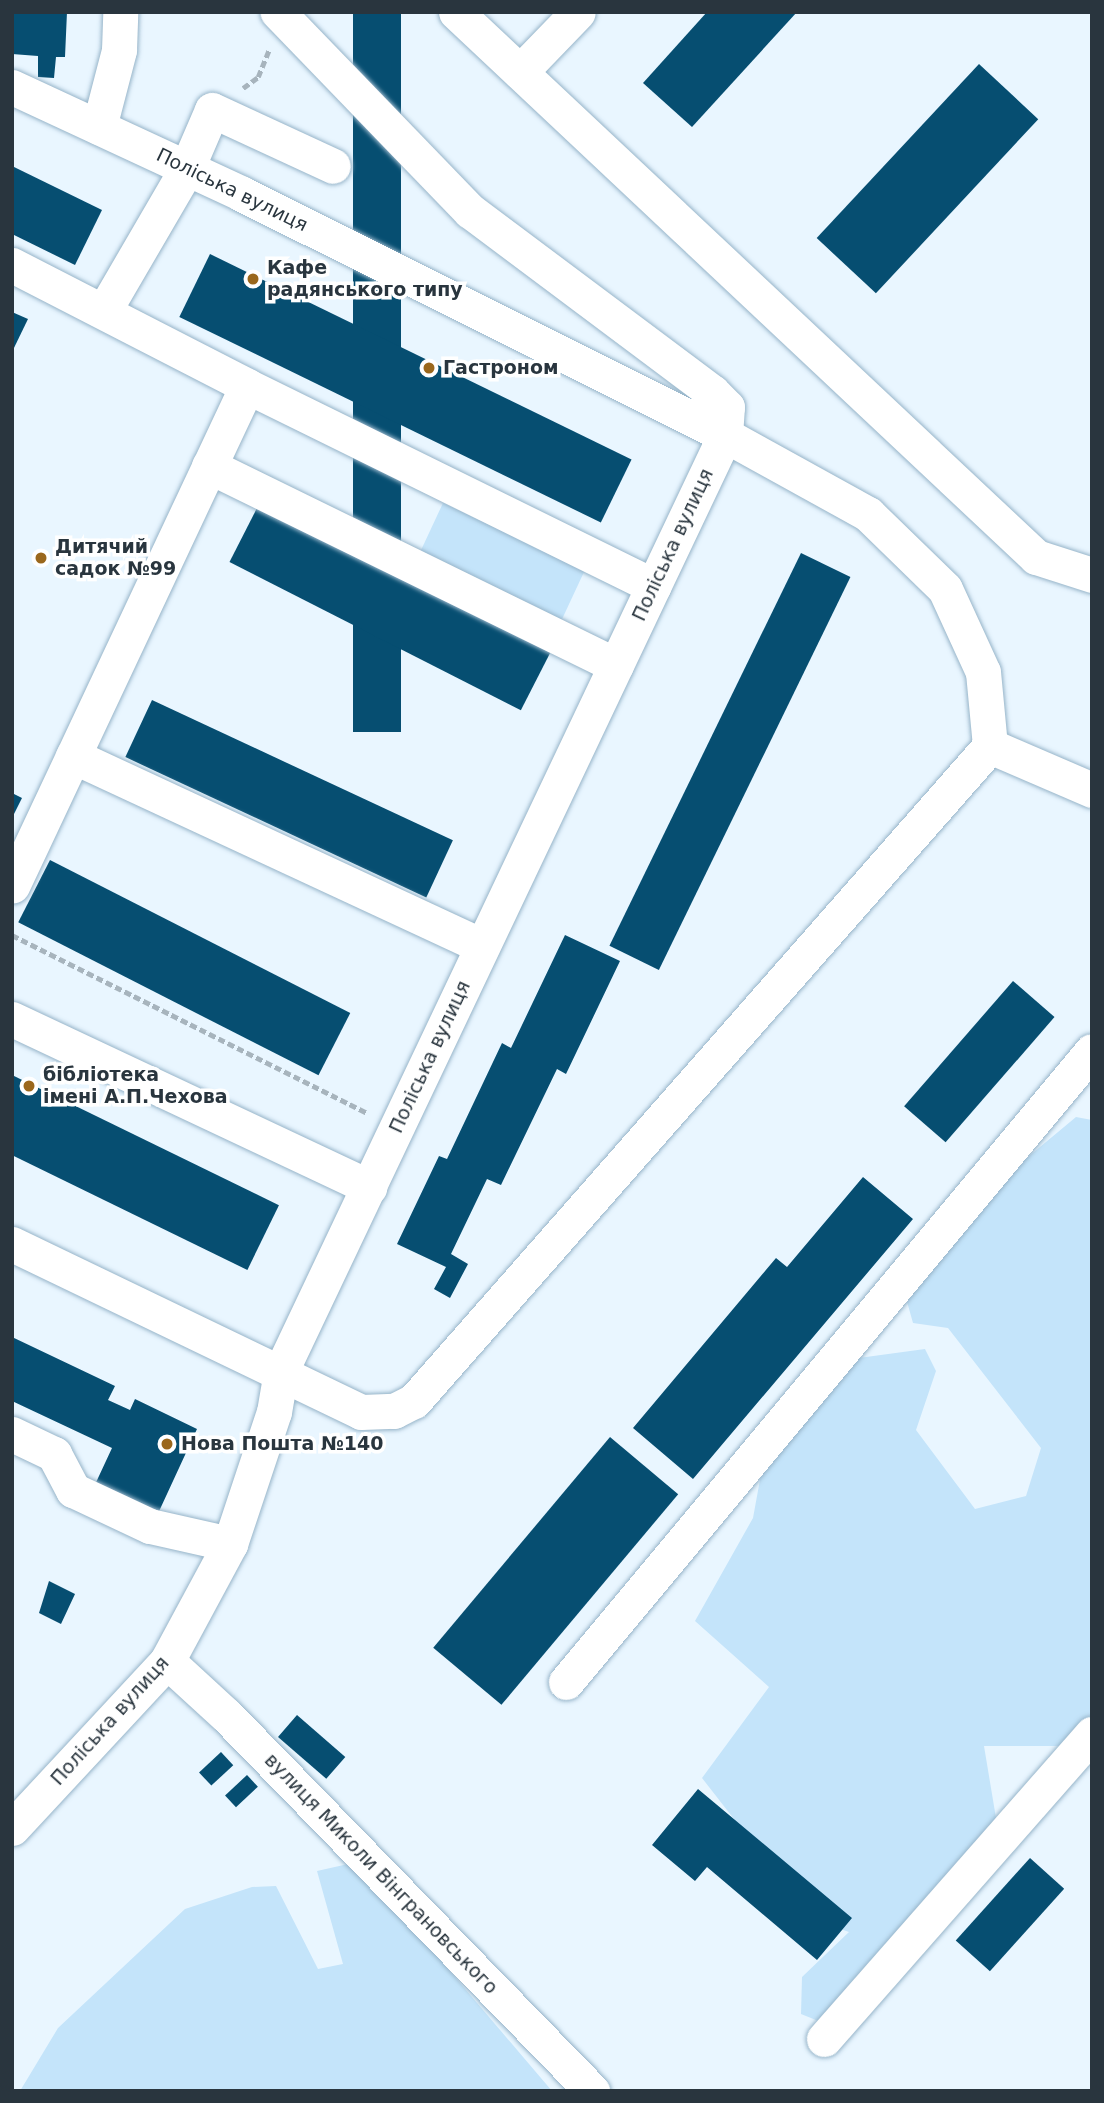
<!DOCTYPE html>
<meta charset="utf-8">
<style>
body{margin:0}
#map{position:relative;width:1104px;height:2103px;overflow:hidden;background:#e9f6ff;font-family:"DejaVu Sans",sans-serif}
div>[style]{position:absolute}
.green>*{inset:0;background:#c4e4fa;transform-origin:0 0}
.building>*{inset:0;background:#064e71;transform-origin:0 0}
.path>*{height:4.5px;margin-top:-2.25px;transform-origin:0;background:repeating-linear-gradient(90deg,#a7b4bd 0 7px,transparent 0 10.5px)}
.roads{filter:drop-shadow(0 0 2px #96b4c9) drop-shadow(0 0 2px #96b4c9)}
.minor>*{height:35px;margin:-17.5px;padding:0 17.5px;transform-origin:17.5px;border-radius:17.5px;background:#fff}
.dots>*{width:19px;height:19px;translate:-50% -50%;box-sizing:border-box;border:4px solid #fff;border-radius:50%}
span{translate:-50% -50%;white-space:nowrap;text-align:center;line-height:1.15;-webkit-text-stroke:7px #fff;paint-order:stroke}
.street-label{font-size:19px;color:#29353e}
.poi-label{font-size:19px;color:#29353e;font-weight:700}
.left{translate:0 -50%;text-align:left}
.frame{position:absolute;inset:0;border:14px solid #29353e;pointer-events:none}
</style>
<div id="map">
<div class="green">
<i style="left:443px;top:503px;width:157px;height:64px;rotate:25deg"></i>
<i style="clip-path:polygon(1076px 1117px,1092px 1120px,1092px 1719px,1069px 1746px,984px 1746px,997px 1824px,831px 2026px,801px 2014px,802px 1977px,849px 1932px,812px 1919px,702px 1778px,769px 1687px,695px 1621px,753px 1518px,770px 1425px,844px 1360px,925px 1349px,936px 1371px,916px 1430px,975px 1509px,1026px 1496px,1041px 1448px,948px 1328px,913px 1323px,897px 1266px)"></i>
<i style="clip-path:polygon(357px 1862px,552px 2091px,20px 2091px,58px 2028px,185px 1909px,252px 1887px,276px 1886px,318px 1969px,343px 1964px,317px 1871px)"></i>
</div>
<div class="building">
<i style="clip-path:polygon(12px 12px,67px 12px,65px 57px,56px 57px,54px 78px,38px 77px,38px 56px,12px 54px)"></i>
<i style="left:353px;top:12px;width:48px;height:720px"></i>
<i style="clip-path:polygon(707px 12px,797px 12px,692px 127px,643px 83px)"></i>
<i style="left:979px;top:64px;width:81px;height:238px;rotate:43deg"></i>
<i style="clip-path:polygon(12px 166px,102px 210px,75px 265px,12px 234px)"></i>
<i style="left:210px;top:254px;width:469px;height:70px;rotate:26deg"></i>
<i style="clip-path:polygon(12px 312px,28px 319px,12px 352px)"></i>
<i style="left:259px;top:504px;width:327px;height:65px;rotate:27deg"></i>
<i style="left:801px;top:553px;width:55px;height:437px;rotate:26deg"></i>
<i style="left:152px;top:700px;width:332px;height:63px;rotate:25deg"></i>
<i style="clip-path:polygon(12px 793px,22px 798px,12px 818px)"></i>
<i style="left:50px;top:860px;width:337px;height:70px;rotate:27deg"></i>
<i style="clip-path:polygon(565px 935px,620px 961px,566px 1074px,557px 1069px,501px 1185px,487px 1179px,451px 1254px,468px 1264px,450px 1298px,434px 1289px,446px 1267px,397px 1244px,439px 1156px,447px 1159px,502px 1043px,511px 1048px)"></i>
<i style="left:1013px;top:981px;width:55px;height:166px;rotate:41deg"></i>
<i style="left:12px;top:1075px;width:297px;height:72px;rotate:26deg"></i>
<i style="clip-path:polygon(863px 1177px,913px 1219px,693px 1479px,633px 1428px,776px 1258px,787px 1267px)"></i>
<i style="clip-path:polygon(12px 1337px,115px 1386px,108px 1400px,130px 1410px,135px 1399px,197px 1429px,155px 1520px,92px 1491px,112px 1448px,12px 1401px)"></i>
<i style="left:610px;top:1437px;width:89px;height:275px;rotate:40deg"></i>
<i style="clip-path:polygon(49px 1581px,75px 1594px,61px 1624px,39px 1613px)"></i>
<i style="left:297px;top:1715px;width:64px;height:29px;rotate:41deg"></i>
<i style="left:221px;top:1752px;width:18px;height:30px;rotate:47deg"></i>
<i style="left:247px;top:1775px;width:16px;height:30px;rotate:47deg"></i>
<i style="clip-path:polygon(698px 1789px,852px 1918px,817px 1960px,707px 1867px,695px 1881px,652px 1845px)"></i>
<i style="left:1030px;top:1858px;width:46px;height:111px;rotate:42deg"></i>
</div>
<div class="path">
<i style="left:243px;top:88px;width:19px;rotate:-36deg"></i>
<i style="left:258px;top:77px;width:29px;rotate:-68deg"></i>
<i style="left:12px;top:935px;width:398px;rotate:26.6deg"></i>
</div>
<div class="roads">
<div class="minor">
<i style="left:456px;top:12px;width:796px;rotate:43.22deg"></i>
<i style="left:1036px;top:557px;width:59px;rotate:17.8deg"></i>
<i style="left:520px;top:72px;width:83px;rotate:-46deg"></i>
<i style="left:12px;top:87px;width:254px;rotate:24.9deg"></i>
<i style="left:242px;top:194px;width:540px;rotate:26.52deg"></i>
<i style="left:725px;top:435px;width:163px;rotate:28.9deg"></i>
<i style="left:868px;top:514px;width:107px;rotate:44.2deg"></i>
<i style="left:945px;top:589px;width:91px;rotate:65.4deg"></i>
<i style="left:983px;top:672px;width:74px;rotate:84.6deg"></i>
<i style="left:990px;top:746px;width:111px;rotate:23.3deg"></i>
<i style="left:99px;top:127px;width:80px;rotate:-75.4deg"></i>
<i style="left:119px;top:50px;width:38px;rotate:-88deg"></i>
<i style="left:12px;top:265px;width:264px;rotate:27.2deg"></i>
<i style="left:247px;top:386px;width:552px;rotate:115.17deg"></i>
<i style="left:105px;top:309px;width:163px;rotate:-59.8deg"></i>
<i style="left:187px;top:168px;width:63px;rotate:-66.7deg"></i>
<i style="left:212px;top:110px;width:133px;rotate:24.8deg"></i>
<i style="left:247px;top:386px;width:453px;rotate:26.2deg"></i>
<i style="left:209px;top:466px;width:453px;rotate:26.1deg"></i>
<i style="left:73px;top:756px;width:451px;rotate:24.9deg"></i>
<i style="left:12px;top:1019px;width:395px;rotate:25.2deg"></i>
<i style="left:12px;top:1244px;width:387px;rotate:25.7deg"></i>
<i style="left:361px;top:1412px;width:33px;rotate:-2deg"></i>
<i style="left:394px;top:1411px;width:22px;rotate:-27deg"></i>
<i style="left:414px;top:1401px;width:872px;rotate:-48.67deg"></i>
<i style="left:12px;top:1434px;width:47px;rotate:25.5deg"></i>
<i style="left:54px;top:1454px;width:41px;rotate:62.2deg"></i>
<i style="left:73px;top:1490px;width:85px;rotate:25.1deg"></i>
<i style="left:150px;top:1526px;width:82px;rotate:12.7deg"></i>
<i style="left:167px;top:1661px;width:80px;rotate:42.5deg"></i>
<i style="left:226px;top:1715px;width:525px;rotate:45.77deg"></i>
<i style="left:566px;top:1682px;width:821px;rotate:-50.19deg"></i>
<i style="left:12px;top:1828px;width:228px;rotate:-47.1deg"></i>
<i style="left:167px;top:1661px;width:133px;rotate:-61.7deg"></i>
<i style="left:230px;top:1544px;width:139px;rotate:-71.6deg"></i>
<i style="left:274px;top:1412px;width:42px;rotate:-80.3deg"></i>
<i style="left:281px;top:1371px;width:1036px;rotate:-64.62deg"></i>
<i style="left:725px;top:435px;width:28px;rotate:-86deg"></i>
<i style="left:727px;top:407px;width:21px;rotate:-135deg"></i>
<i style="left:712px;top:392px;width:302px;rotate:-143.2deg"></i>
<i style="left:470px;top:211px;width:277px;rotate:-134deg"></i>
<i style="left:824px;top:2039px;width:406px;rotate:-48.7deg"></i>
</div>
</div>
<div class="dots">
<i style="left:253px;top:279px;background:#9a671c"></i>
<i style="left:429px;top:368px;background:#9a671c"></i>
<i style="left:41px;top:558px;background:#9a671c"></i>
<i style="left:29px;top:1086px;background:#9a671c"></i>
<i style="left:167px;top:1444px;background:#9a671c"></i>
</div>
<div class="street-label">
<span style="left:232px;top:190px;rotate:26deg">Поліська вулиця</span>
<span style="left:673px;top:545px;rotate:-65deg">Поліська вулиця</span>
<span style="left:430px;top:1057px;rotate:-65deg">Поліська вулиця</span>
<span style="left:110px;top:1721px;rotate:-48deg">Поліська вулиця</span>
<span style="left:381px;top:1874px;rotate:46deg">вулиця Миколи Вінграновського</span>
</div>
<div class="poi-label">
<span class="left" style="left:267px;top:279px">Кафе<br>радянського типу</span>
<span class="left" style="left:443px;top:368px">Гастроном</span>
<span class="left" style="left:55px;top:558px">Дитячий<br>садок №99</span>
<span class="left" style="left:43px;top:1086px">бібліотека<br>імені А.П.Чехова</span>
<span class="left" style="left:181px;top:1444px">Нова Пошта №140</span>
</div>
<div class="frame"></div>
</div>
